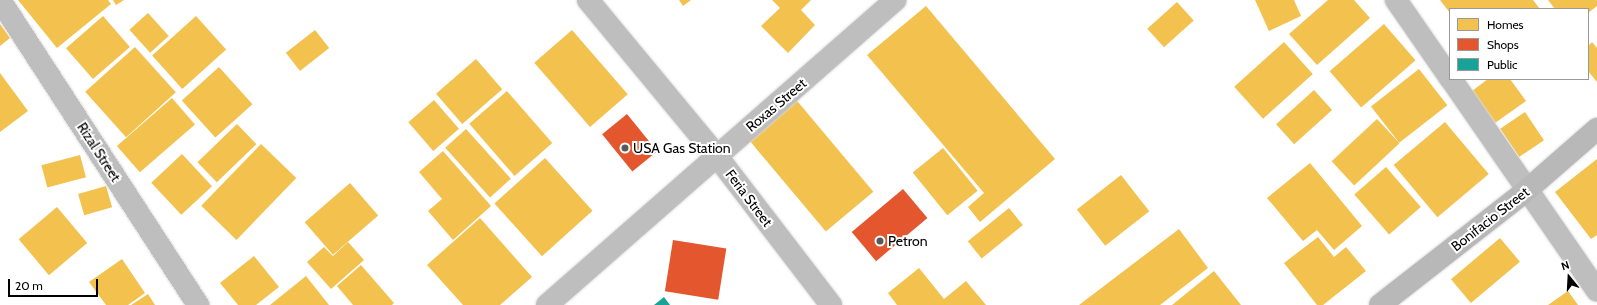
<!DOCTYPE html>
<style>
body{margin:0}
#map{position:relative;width:1597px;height:305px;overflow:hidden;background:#fff;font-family:Cabin,sans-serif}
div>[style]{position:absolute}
.homes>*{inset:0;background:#f2c14e;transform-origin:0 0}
.shops>*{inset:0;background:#e4572e;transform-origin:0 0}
.public>*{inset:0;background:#17a398}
.roads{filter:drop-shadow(0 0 1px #dbdbdb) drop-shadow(0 0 1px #dbdbdb)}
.street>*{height:22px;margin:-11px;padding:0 11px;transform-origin:11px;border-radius:11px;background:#bebebe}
.secondary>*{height:22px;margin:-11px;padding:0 11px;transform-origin:11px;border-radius:11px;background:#b8b8b8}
.primary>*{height:22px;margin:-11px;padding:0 11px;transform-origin:11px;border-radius:11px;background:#bebebe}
.dots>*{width:11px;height:11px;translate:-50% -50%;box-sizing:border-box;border:2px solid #fff;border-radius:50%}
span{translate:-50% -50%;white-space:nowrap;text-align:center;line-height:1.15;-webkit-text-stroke:4px #fff;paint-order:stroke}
.street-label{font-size:14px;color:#000}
.poi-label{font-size:14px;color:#000}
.left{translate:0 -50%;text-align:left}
.legend{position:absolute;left:1449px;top:8px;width:140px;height:72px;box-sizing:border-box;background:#fff;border:1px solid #999;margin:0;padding:5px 7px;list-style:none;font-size:12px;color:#000}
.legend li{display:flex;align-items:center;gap:8px;height:20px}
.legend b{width:20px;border:1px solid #999}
.north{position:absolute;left:1549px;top:257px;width:40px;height:40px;-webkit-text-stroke:3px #fff;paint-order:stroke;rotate:342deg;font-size:11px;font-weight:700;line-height:16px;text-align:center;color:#000}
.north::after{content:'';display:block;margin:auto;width:14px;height:18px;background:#000;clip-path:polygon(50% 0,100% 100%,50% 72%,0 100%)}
.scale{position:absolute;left:8px;top:279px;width:90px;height:18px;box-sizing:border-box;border:2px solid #000;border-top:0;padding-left:5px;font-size:12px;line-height:14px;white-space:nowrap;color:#000;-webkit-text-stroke:3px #fff;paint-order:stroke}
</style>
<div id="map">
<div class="homes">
<i style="clip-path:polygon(18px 0,108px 0,111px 4px,57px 48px)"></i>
<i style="clip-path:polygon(113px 0,124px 0,116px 5px)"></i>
<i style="clip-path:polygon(679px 0,691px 0,683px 6px)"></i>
<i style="clip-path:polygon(772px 0,811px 0,801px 10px,815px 25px,788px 53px,761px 26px,780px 8px)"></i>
<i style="clip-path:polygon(1255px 0,1294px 0,1301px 16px,1269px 31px)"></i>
<i style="clip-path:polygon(1328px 0,1354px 0,1370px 18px,1317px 65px,1289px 34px)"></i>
<i style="clip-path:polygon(1440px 0,1533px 0,1540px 9px,1450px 9px,1450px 13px)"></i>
<i style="clip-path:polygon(1548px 0,1597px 0,1597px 6px,1588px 13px,1588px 9px,1555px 9px)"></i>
<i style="left:1177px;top:2px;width:25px;height:40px;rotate:48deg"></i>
<i style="clip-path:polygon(926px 6px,1055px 159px,980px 222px,968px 207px,984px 193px,867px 55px)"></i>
<i style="left:148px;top:13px;width:31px;height:25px;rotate:48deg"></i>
<i style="left:103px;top:16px;width:41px;height:49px;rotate:49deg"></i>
<i style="left:196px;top:16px;width:45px;height:59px;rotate:48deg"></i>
<i style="clip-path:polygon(0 24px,10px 38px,0 46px)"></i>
<i style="left:1384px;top:24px;width:48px;height:72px;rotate:49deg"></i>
<i style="left:315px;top:30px;width:23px;height:37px;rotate:52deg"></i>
<i style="left:572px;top:30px;width:85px;height:50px;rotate:49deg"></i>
<i style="left:1284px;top:42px;width:43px;height:67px;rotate:48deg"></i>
<i style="clip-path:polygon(1592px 42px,1597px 48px,1597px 82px,1588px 71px,1588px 46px)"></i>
<i style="left:135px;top:47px;width:61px;height:67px;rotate:48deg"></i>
<i style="left:476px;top:59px;width:40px;height:53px;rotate:49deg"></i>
<i style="left:219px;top:67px;width:50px;height:50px;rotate:48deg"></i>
<i style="left:1419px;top:69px;width:46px;height:61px;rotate:52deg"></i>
<i style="clip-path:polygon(0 73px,28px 111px,0 132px)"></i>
<i style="clip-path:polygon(1488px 79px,1510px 79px,1526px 101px,1495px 123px,1472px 91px)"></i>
<i style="left:1314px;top:90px;width:27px;height:51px;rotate:48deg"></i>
<i style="left:507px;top:91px;width:69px;height:50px;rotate:49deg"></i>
<i style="left:793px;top:96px;width:125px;height:62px;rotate:50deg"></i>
<i style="left:172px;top:98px;width:35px;height:73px;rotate:49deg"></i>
<i style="left:434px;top:100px;width:38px;height:34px;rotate:49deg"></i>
<i style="left:1525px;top:112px;width:34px;height:30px;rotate:56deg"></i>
<i style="left:1377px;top:119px;width:33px;height:62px;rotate:47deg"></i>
<i style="left:1445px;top:122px;width:68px;height:67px;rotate:50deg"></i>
<i style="left:237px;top:124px;width:28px;height:55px;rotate:46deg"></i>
<i style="left:466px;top:129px;width:67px;height:28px;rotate:48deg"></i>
<i style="left:261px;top:144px;width:49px;height:86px;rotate:44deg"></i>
<i style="left:943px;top:148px;width:55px;height:39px;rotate:51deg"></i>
<i style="clip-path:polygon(443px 151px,491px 206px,453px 240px,428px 211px,442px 199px,419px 172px)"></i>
<i style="left:182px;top:154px;width:44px;height:42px;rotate:47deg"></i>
<i style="left:80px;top:155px;width:23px;height:40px;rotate:75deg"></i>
<i style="left:545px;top:158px;width:71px;height:68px;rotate:48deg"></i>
<i style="clip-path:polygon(1597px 159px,1597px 235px,1591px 239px,1555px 192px)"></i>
<i style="clip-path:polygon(1310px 163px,1362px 226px,1334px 250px,1317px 230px,1303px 241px,1267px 198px)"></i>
<i style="left:1386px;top:167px;width:53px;height:42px;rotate:49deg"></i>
<i style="left:1121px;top:175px;width:46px;height:56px;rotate:52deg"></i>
<i style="left:350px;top:183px;width:43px;height:60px;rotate:49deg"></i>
<i style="left:106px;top:186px;width:22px;height:29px;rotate:74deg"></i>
<i style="left:57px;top:207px;width:47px;height:50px;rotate:50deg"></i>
<i style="left:1009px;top:208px;width:22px;height:53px;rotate:51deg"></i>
<i style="clip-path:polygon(480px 218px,532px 277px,500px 305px,463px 305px,427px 265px)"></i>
<i style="clip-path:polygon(1179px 229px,1208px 268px,1160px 305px,1079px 305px)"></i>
<i style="clip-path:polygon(1318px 237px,1334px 257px,1346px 247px,1366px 271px,1323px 305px,1317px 305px,1284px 263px)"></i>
<i style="left:1500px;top:238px;width:31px;height:64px;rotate:50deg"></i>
<i style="clip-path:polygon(348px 242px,364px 260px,331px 289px,307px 262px,324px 247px,333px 256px)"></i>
<i style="clip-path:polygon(254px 256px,279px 287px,256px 305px,238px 305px,220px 283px)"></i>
<i style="clip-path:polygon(122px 259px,145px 293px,128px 305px,106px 305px,89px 282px)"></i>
<i style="clip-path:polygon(361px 265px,394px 303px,392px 305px,353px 305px,337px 286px)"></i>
<i style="clip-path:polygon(919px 268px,944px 299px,966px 281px,986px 305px,897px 305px,888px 293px)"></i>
<i style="clip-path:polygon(1214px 271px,1241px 305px,1172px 305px)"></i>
<i style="clip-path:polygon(306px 276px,329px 305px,270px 305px)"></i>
<i style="clip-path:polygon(1568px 291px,1578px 305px,1548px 305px)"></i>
<i style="clip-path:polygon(148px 294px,155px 305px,131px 305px)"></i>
</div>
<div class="shops">
<i style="left:627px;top:114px;width:48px;height:32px;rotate:51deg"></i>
<i style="left:903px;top:189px;width:38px;height:67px;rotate:50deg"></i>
<i style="left:673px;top:240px;width:54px;height:52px;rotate:9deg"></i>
</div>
<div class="public">
<i style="clip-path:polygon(664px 297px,670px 305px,654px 305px)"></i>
</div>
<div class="roads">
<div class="street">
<i style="left:0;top:0;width:364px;rotate:57deg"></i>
<i style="left:1396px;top:0;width:95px;rotate:55.3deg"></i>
<i style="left:1451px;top:79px;width:257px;rotate:55.4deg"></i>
<i style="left:547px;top:305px;width:463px;rotate:-41.2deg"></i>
</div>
<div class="secondary">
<i style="left:1380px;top:305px;width:187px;rotate:-38deg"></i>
<i style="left:1527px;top:190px;width:93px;rotate:-41.1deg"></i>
</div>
<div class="primary">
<i style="left:588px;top:0;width:201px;rotate:50.4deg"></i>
<i style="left:716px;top:155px;width:189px;rotate:52.5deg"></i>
</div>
</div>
<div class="dots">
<i style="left:625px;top:148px;background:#595959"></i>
<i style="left:880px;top:241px;background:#595959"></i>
</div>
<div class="street-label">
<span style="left:776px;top:105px;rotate:-40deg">Roxas Street</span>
<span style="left:99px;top:152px;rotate:57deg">Rizal Street</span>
<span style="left:749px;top:198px;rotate:53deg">Feria Street</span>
<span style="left:1490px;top:219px;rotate:-38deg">Bonifacio Street</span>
</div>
<div class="poi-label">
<span class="left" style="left:633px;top:148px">USA Gas Station</span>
<span class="left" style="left:888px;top:241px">Petron</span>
</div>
<ul class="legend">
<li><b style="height:11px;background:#f2c14e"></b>Homes</li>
<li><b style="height:11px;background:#e4572e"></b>Shops</li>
<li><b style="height:11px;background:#17a398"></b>Public</li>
</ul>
<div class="north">N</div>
<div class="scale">20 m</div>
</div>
